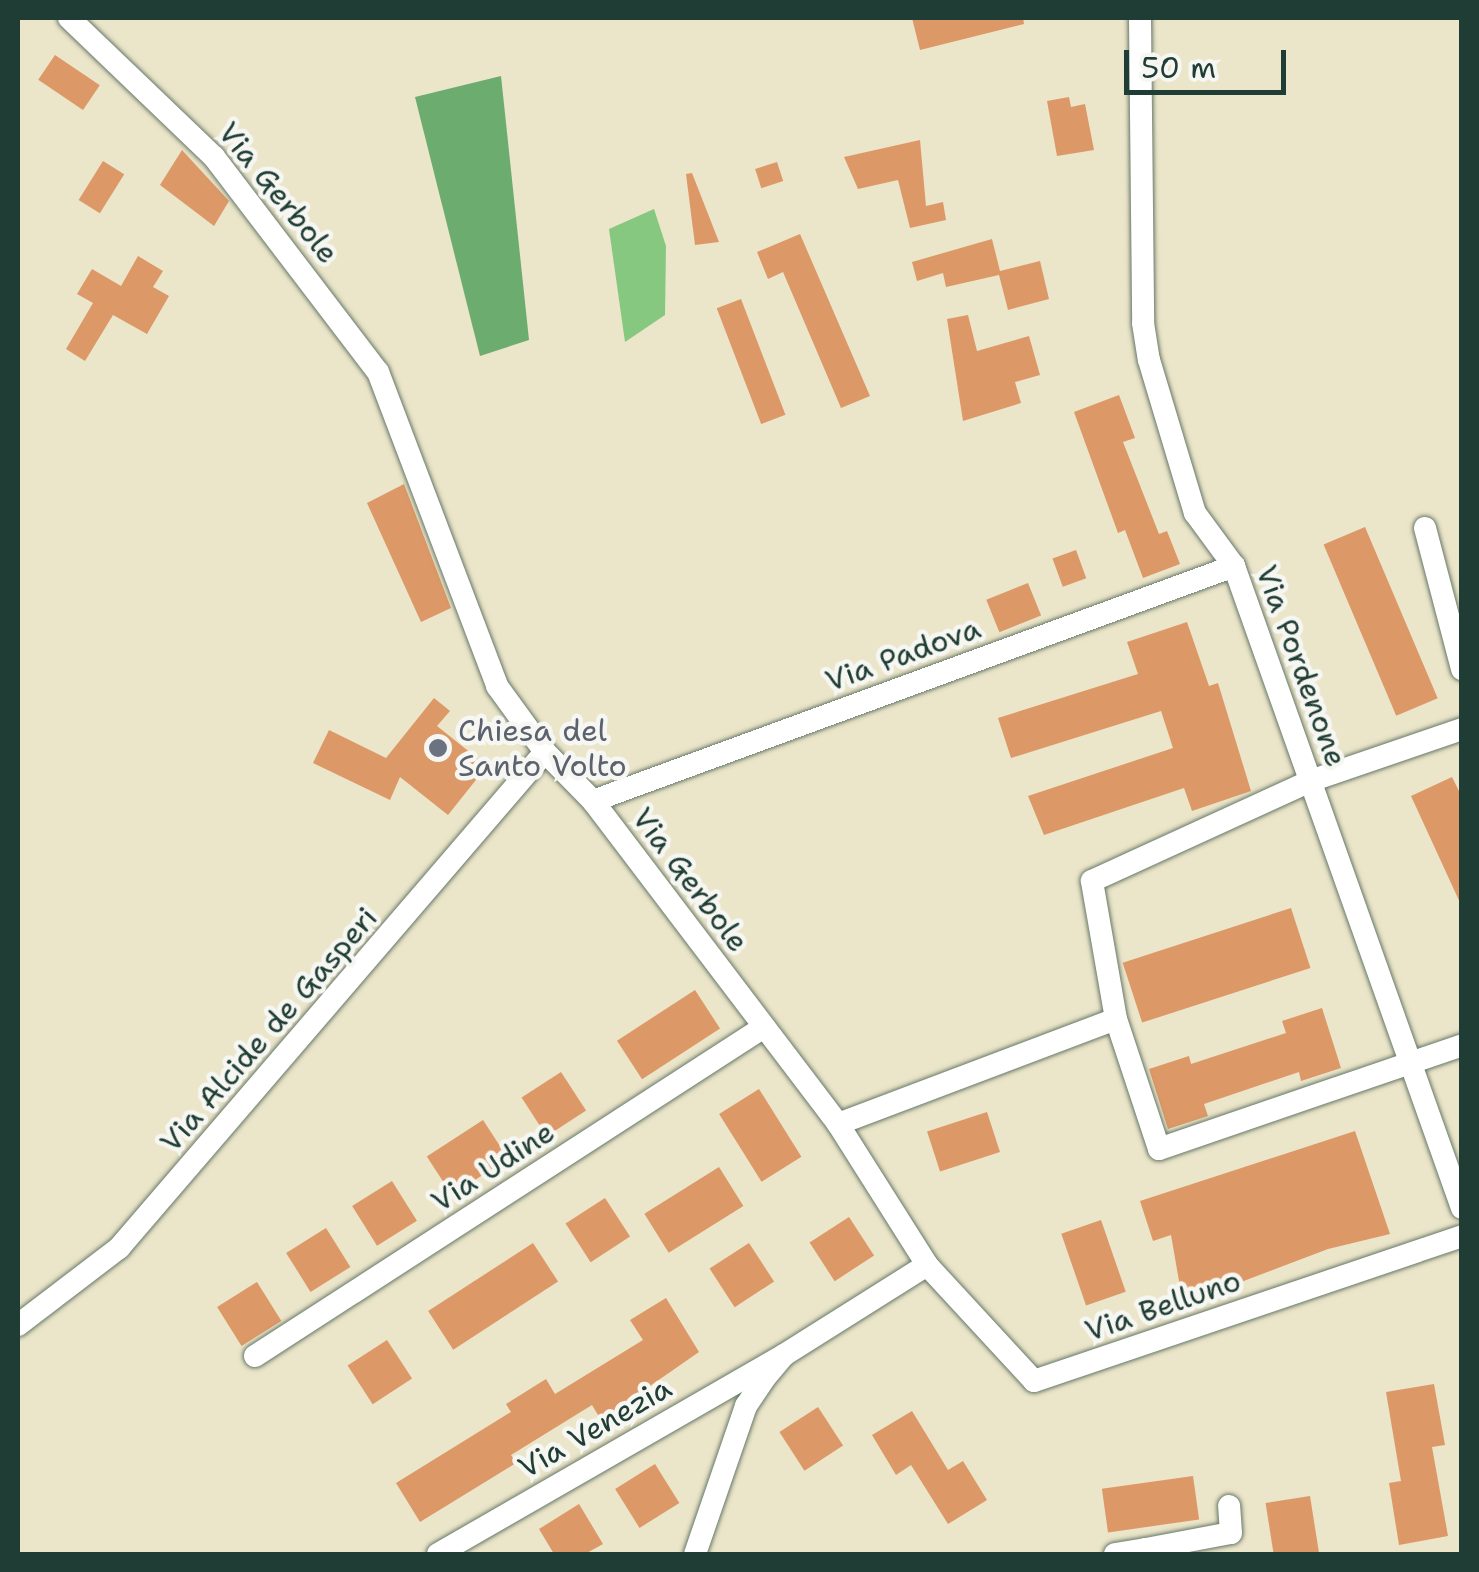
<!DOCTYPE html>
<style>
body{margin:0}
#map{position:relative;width:1479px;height:1572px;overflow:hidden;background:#ebe5c9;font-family:"Shantell Sans",sans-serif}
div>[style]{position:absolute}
.green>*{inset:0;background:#87c881}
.forest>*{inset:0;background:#6dac6f}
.building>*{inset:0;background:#dd9867;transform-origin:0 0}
.roads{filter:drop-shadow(0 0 2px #667868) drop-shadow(0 0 2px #667868)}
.minor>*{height:22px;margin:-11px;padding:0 11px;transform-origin:11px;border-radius:11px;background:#fff}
.dots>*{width:28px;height:28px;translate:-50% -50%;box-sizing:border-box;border:5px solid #f6f6f2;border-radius:50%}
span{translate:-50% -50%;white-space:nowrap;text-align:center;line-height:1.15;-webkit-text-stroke:9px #f6f6f2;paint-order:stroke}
.street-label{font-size:30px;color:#1f3d34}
.worship-label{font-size:30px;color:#5b616d}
.left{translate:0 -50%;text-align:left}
.frame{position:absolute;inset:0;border:20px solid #1f3d34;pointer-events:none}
.scale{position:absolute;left:1124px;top:50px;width:162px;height:45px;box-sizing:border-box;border:5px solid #1f3d34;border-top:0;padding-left:12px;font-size:30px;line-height:35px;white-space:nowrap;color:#1f3d34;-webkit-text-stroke:8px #f6f6f2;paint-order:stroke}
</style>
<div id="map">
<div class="green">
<i style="clip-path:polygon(654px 209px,666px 246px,665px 315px,625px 342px,609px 229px)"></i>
</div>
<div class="forest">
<i style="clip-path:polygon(501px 76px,529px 340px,480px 356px,415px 97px)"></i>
</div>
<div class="building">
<i style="clip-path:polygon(912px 18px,1023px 18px,1024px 24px,920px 50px)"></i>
<i style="left:55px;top:55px;width:54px;height:30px;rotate:34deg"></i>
<i style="clip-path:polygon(1069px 97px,1071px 107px,1085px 104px,1094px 150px,1057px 156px,1047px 101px)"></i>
<i style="clip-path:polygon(920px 140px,926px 206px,943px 202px,946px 220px,910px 228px,898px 180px,858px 189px,844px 157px)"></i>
<i style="clip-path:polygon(182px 150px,229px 201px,214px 226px,160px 185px)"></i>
<i style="left:103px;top:161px;width:25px;height:46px;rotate:32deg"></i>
<i style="left:777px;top:162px;width:20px;height:23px;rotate:72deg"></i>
<i style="clip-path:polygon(692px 173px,719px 242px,695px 245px,686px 174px)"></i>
<i style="clip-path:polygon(800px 234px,870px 396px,841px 408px,783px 272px,768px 279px,757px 252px)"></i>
<i style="clip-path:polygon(992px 239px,1000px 271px,1040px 261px,1049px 299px,1008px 310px,999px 275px,946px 287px,943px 273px,917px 281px,912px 262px)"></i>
<i style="clip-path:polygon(138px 256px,163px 271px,153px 287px,169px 296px,147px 334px,113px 315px,85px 361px,66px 349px,93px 303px,77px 294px,92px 269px,121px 286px)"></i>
<i style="left:741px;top:299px;width:124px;height:26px;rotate:69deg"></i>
<i style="clip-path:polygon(968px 315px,977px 351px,1029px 336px,1040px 375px,1015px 382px,1021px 403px,963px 421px,947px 319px)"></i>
<i style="clip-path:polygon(1119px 395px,1135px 438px,1123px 442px,1159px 534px,1167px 531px,1180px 564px,1143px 578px,1125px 530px,1118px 533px,1074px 412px)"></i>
<i style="clip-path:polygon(404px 484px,451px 608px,421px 622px,367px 503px)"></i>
<i style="left:1365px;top:527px;width:186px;height:45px;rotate:67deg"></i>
<i style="left:1076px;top:550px;width:30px;height:25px;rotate:70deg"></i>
<i style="left:1028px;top:583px;width:35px;height:45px;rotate:68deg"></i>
<i style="clip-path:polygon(1187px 622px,1209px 686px,1218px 683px,1251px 791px,1192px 811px,1184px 788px,1044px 835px,1028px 796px,1173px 748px,1161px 711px,1011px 758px,998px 718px,1138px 674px,1127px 642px)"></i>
<i style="clip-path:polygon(434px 698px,450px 711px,437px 726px,487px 766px,448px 815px,400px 777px,390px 800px,313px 763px,329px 730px,386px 758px)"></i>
<i style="clip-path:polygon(1452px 777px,1462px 797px,1462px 907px,1411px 796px)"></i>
<i style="left:1291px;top:908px;width:63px;height:177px;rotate:72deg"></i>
<i style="left:695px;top:990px;width:46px;height:93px;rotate:57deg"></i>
<i style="clip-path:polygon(1322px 1008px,1341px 1068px,1301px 1081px,1299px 1072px,1204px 1104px,1208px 1116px,1168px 1129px,1149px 1069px,1189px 1056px,1191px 1064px,1286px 1033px,1282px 1021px)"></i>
<i style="left:561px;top:1072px;width:46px;height:47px;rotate:57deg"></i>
<i style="left:759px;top:1089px;width:80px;height:47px;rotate:58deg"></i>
<i style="left:987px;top:1112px;width:42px;height:63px;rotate:72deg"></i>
<i style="left:483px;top:1120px;width:46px;height:67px;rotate:57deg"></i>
<i style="clip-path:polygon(1355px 1131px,1390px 1234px,1328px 1249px,1183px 1304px,1171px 1235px,1153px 1241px,1140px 1201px)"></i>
<i style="left:719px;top:1167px;width:46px;height:88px;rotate:58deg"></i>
<i style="left:392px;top:1181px;width:47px;height:47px;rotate:58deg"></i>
<i style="left:605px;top:1198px;width:46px;height:47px;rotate:57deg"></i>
<i style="left:849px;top:1217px;width:46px;height:47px;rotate:57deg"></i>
<i style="left:1101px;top:1220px;width:76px;height:42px;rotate:71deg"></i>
<i style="left:326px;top:1228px;width:46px;height:47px;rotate:58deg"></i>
<i style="left:533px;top:1243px;width:46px;height:125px;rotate:57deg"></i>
<i style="left:749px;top:1243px;width:46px;height:47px;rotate:57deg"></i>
<i style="left:257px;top:1282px;width:46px;height:47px;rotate:58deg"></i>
<i style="clip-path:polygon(666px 1298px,699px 1352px,601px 1420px,592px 1405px,511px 1455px,516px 1463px,420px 1522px,396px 1483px,511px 1412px,506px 1404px,546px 1379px,555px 1394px,643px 1340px,630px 1320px)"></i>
<i style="left:387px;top:1340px;width:46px;height:47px;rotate:57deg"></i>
<i style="clip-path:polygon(1434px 1384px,1445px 1445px,1432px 1447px,1448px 1536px,1399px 1545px,1389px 1483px,1401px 1481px,1386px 1392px)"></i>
<i style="left:818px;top:1407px;width:46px;height:46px;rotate:57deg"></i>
<i style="clip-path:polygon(912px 1411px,948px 1470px,963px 1461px,987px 1500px,948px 1524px,911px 1465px,896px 1475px,872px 1435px)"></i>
<i style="left:655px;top:1464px;width:46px;height:47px;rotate:58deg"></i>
<i style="left:1193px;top:1476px;width:44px;height:92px;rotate:82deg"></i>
<i style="left:1310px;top:1496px;width:59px;height:45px;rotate:81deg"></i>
<i style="clip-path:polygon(579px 1504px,603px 1544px,585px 1554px,554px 1554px,539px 1529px)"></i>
</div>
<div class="roads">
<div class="minor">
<i style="left:69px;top:18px;width:201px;rotate:43.8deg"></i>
<i style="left:214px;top:157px;width:270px;rotate:52.7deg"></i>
<i style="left:378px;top:372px;width:336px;rotate:69.2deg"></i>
<i style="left:497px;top:686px;width:82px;rotate:54deg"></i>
<i style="left:545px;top:752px;width:69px;rotate:45.6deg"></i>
<i style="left:593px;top:801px;width:405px;rotate:52.8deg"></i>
<i style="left:838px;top:1124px;width:167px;rotate:57.7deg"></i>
<i style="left:927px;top:1265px;width:158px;rotate:47.3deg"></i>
<i style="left:1034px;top:1381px;width:452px;rotate:-18.7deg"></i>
<i style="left:1140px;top:18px;width:305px;rotate:89.4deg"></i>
<i style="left:1143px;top:323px;width:37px;rotate:81deg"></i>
<i style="left:1149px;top:360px;width:160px;rotate:73.3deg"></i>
<i style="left:1195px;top:513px;width:66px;rotate:53.7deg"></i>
<i style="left:1234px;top:566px;width:681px;rotate:70.45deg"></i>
<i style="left:1425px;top:528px;width:146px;rotate:75.3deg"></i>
<i style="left:593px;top:801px;width:683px;rotate:-20.13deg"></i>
<i style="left:1116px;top:1019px;width:140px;rotate:-99.9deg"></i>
<i style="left:1092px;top:881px;width:240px;rotate:-24.6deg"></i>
<i style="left:1310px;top:781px;width:161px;rotate:-18.9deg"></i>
<i style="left:838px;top:1124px;width:297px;rotate:-20.7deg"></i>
<i style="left:1116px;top:1019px;width:137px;rotate:71.7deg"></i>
<i style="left:1159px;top:1149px;width:320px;rotate:-18.9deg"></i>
<i style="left:18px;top:1325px;width:127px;rotate:-37.3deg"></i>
<i style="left:119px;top:1248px;width:654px;rotate:-49.34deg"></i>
<i style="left:255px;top:1356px;width:606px;rotate:-32.88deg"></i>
<i style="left:1146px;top:1549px;width:86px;rotate:-10.7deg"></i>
<i style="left:1231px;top:1533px;width:27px;rotate:-94deg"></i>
<i style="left:438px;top:1554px;width:399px;rotate:-29.9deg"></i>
<i style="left:695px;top:1554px;width:157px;rotate:-71deg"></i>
<i style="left:746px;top:1406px;width:32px;rotate:-56deg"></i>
<i style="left:764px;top:1379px;width:31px;rotate:-50deg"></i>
<i style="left:784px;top:1355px;width:169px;rotate:-32.2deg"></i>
<i style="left:1115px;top:1554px;width:31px;rotate:-9deg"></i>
<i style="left:1146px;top:1549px;width:5px;rotate:90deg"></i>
</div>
</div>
<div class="dots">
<i style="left:438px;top:748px;background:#6b7280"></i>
</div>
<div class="street-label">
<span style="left:278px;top:193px;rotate:51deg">Via Gerbole</span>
<span style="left:903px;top:655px;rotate:-20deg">Via Padova</span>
<span style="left:1301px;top:666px;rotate:70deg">Via Pordenone</span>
<span style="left:690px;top:880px;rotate:53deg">Via Gerbole</span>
<span style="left:269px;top:1030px;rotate:-49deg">Via Alcide de Gasperi</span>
<span style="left:493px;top:1167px;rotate:-33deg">Via Udine</span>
<span style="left:1163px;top:1306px;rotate:-19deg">Via Belluno</span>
<span style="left:595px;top:1428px;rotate:-30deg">Via Venezia</span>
</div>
<div class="worship-label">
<span class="left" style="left:458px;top:748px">Chiesa del<br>Santo Volto</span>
</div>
<div class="frame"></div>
<div class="scale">50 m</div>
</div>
